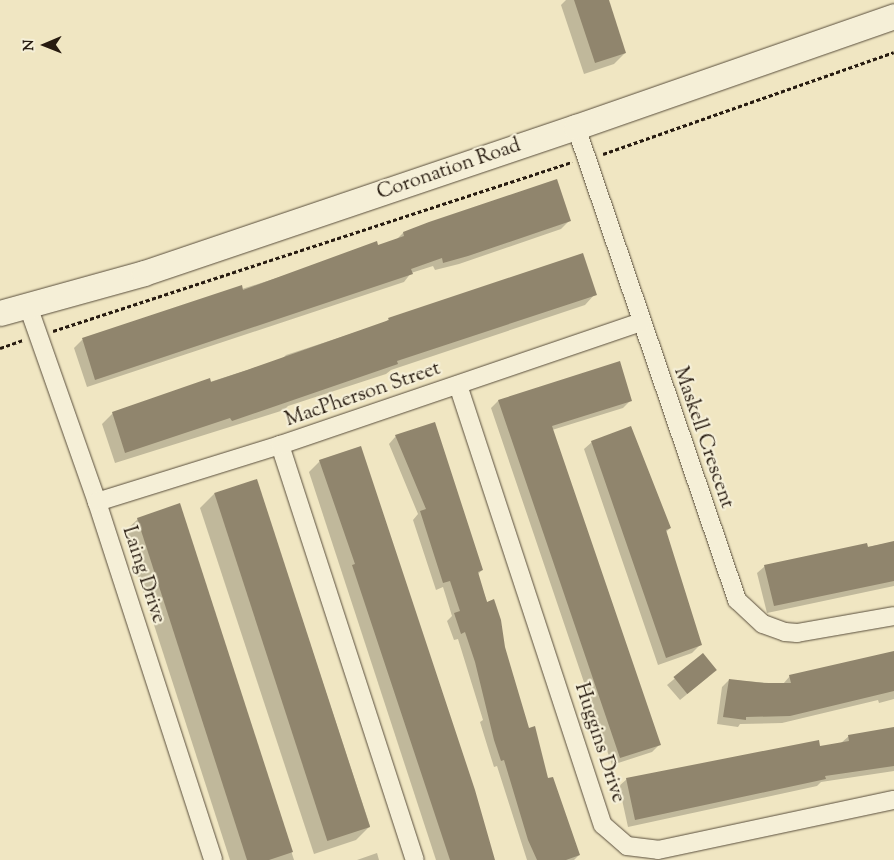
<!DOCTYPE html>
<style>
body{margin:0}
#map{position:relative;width:894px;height:860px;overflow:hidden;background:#f0e6c2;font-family:"Sorts Mill Goudy",serif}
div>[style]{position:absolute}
.shadow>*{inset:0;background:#0003}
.building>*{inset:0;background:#90856d;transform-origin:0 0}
.path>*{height:3px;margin-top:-1.5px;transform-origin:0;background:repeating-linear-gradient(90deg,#271b10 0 4px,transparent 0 6.5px)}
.roads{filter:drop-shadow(0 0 1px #594e3c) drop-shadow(0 0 1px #594e3c)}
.street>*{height:18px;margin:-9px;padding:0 9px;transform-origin:9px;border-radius:9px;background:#f5efd7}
.secondary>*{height:25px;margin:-12.5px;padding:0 12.5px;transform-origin:12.5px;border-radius:12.5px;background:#f5efd7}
span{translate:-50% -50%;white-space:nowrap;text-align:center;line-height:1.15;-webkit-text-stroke:4.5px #f5efd7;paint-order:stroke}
.street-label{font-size:20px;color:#271b10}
.north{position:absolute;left:20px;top:20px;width:50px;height:50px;-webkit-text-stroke:4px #f5efd7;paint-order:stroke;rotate:269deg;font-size:14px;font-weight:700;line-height:20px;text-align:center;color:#271b10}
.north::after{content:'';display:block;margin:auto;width:18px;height:22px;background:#271b10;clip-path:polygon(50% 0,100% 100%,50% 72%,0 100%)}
</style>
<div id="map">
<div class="shadow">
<i style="clip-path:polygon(566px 0,607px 0,625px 53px,614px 64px,584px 74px,561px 5px)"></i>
<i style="clip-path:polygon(569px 221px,561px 229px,459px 264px,435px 270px,433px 266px,411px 273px,404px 282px,87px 387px,74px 348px,82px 340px,396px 240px,403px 233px,430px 223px)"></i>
<i style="clip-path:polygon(595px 294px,585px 305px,391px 370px,386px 374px,288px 406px,284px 410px,115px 463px,102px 424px,113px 413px,282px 359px,286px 355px,384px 323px,389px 319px)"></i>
<i style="clip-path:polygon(631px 400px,623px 408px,552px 430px,659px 745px,652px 752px,612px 765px,491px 408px,498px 401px)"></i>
<i style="clip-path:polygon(396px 436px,482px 570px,477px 575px,504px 647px,528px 730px,579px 855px,574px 860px,527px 860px,497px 766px,494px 767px,488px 748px,480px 722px,483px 720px,458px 639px,454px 640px,447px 621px,452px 616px,443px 587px,436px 590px,413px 520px,418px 514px,389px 444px)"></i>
<i style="clip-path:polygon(592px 442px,670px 528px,665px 533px,700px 645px,692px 653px,658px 665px,584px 449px)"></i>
<i style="clip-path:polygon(320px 461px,494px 860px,436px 860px,309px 472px)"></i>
<i style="clip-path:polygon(256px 480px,370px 826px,356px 840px,314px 854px,200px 508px,214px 494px)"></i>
<i style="clip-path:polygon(179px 505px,294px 860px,230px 860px,124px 532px,138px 519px)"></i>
<i style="clip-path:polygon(894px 542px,894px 586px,767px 613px,757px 573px,765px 566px)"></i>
<i style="clip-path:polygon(894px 652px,894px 699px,879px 703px,878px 700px,782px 723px,740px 724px,738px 727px,717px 724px,722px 687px,729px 680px,783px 684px,790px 676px)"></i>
<i style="clip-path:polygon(703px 655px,708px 677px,680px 700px,667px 685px)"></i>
<i style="clip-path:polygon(894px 728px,894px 771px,821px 782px,817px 786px,628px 827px,619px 786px,627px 779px,819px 748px,841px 743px,849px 736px)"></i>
<i style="clip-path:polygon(377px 853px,379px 860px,357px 860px)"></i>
</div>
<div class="building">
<i style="clip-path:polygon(574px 0,609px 0,626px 53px,595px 63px)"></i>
<i style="clip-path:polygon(557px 179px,571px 221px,468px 256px,443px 263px,442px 258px,411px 269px,413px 274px,95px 380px,82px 338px,242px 285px,243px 290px,377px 241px,378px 245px,404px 236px,403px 232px,429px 222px)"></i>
<i style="clip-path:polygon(583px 253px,597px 295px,397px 361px,398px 364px,232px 421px,230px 418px,125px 453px,112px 412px,210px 378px,211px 382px,247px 370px,389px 320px,388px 318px)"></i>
<i style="clip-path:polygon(620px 361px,632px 401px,552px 426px,661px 745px,620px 758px,498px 400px)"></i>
<i style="clip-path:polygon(435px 422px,483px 570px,478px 572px,487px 602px,494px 599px,501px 620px,505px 647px,529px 728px,535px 726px,548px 778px,553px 777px,580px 855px,566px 860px,537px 860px,528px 840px,504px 760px,501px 761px,494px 740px,475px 662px,465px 632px,461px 634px,454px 613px,460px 611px,450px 581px,443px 583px,420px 511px,426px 509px,395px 435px)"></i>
<i style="clip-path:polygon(631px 426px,671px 528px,666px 530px,702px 645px,666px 658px,591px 441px)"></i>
<i style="clip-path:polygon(361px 446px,475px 790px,495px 860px,450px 860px,352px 565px,355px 564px,319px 460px)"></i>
<i style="left:257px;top:479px;width:366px;height:45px;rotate:72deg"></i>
<i style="clip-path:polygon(180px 503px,293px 852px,269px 860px,247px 860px,137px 518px)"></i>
<i style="clip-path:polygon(894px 541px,894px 581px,774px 606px,764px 565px,867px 543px,868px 547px)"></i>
<i style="clip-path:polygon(894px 651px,894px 691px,790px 716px,746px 717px,746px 720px,723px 717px,729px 679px,764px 683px,791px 683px,789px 675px)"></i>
<i style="left:703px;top:653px;width:22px;height:38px;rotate:51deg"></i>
<i style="clip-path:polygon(894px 727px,894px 766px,825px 776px,826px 779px,635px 820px,626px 778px,819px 740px,820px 746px,849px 741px,848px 735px)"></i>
</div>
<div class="path">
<i style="left:603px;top:154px;width:308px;rotate:-19.3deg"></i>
<i style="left:53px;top:331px;width:546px;rotate:-18.04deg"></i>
<i style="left:0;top:348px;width:24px;rotate:-19deg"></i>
</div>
<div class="roads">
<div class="street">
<i style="left:576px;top:127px;width:500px;rotate:71.2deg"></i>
<i style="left:737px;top:600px;width:35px;rotate:43deg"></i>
<i style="left:763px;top:624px;width:23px;rotate:20deg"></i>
<i style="left:785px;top:632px;width:12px;rotate:5deg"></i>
<i style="left:797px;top:633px;width:98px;rotate:-9.9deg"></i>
<i style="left:28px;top:306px;width:208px;rotate:70.6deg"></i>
<i style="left:97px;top:502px;width:376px;rotate:72deg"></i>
<i style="left:458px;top:385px;width:463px;rotate:71.8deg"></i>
<i style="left:603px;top:825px;width:32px;rotate:41deg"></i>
<i style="left:627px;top:846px;width:31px;rotate:7deg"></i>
<i style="left:658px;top:850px;width:241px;rotate:-12deg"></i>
<i style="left:280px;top:445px;width:436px;rotate:72deg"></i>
<i style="left:97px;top:502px;width:192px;rotate:-17.3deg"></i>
<i style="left:280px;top:445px;width:381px;rotate:-18.8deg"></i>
</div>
<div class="secondary">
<i style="left:0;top:313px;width:149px;rotate:-15.5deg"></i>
<i style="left:144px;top:273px;width:456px;rotate:-18.7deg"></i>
<i style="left:576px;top:127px;width:337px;rotate:-19.2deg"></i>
</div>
</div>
<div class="street-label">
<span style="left:449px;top:170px;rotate:-19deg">Coronation Road</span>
<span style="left:363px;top:395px;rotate:-19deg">MacPherson Street</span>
<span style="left:703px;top:438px;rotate:71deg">Maskell Crescent</span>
<span style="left:143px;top:575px;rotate:72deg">Laing Drive</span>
<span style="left:599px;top:743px;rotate:72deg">Huggins Drive</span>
</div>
<div class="north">N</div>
</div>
